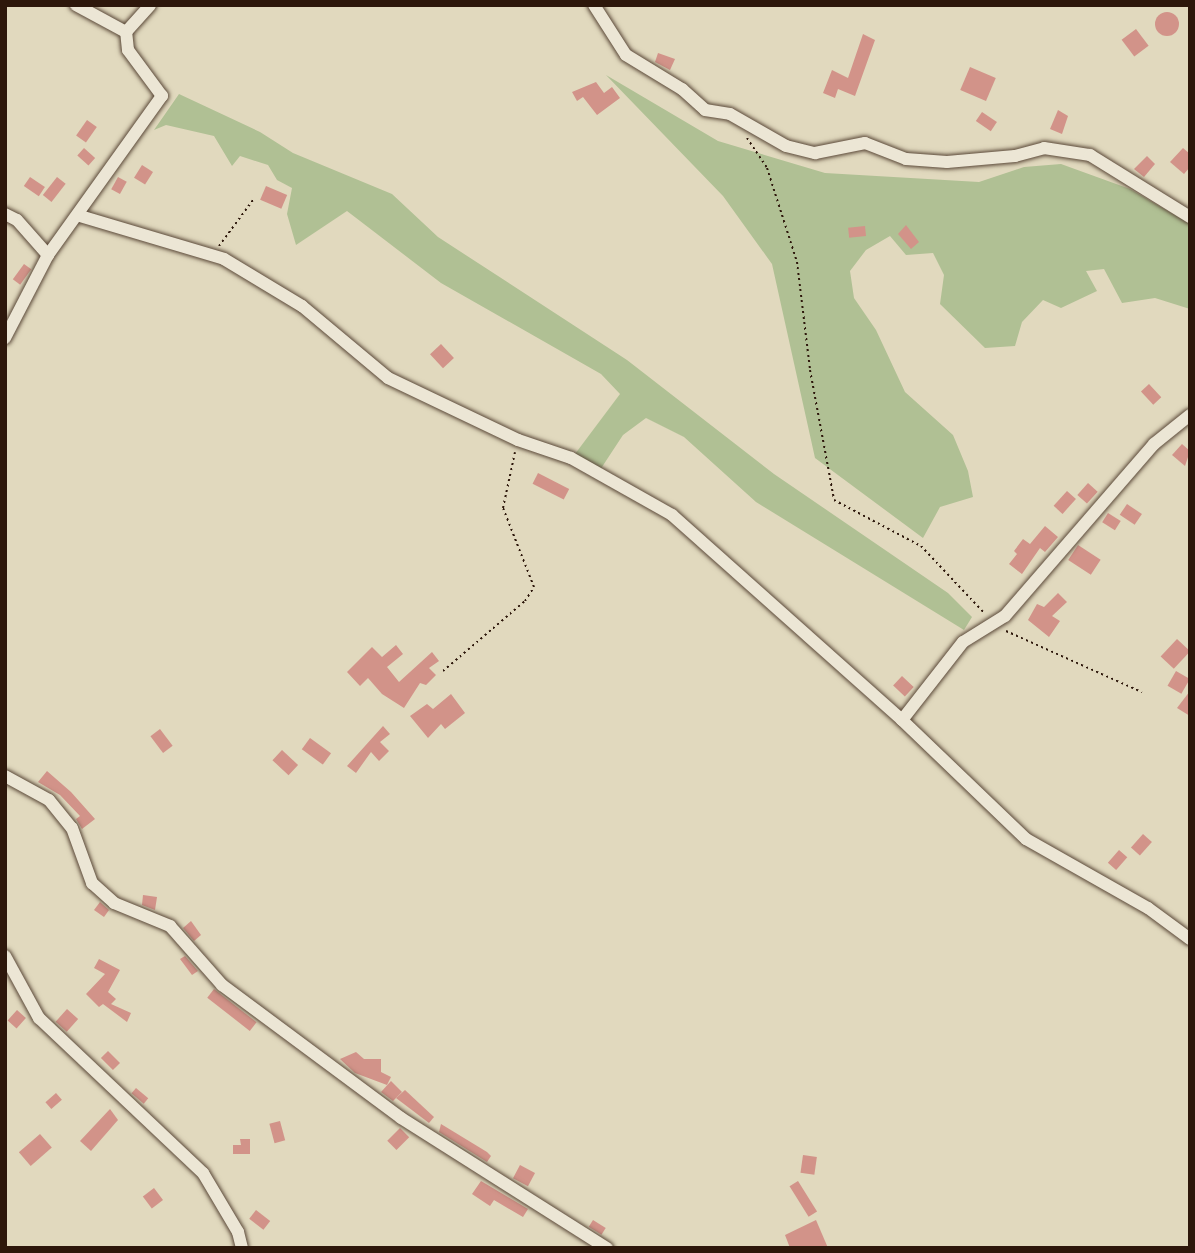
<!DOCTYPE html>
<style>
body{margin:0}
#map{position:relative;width:1195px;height:1253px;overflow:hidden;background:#e1d9be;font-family:"EB Garamond",serif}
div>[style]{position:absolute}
.green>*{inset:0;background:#b0c094}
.building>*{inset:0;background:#d29389;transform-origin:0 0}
.round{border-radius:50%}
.path>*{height:2px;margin-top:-1px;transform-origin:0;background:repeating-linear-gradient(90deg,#2d170b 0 2px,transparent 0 5.5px)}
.roads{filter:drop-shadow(0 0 2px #5a4838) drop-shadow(0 0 2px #5a4838)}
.street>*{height:12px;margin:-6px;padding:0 6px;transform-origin:6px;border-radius:6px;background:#ece6d5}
span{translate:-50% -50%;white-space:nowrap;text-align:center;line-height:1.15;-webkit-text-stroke:5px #ece6d5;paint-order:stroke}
.frame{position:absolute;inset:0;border:7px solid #2d170b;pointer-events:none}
</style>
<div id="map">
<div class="green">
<i style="clip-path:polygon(606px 75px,718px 141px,825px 173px,979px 182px,1024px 167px,1061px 164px,1130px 189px,1190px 224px,1190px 309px,1155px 298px,1122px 303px,1104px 269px,1086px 271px,1097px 291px,1061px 308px,1043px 300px,1022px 322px,1015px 346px,985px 348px,940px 304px,944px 275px,933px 253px,906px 255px,890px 236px,866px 250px,850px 271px,854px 298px,876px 330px,905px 392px,953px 435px,968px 471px,973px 497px,940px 507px,923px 538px,815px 458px,772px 264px,723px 196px)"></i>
<i style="clip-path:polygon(179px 94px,260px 132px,293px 153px,392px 194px,438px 237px,627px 360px,774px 474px,948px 593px,972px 617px,964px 630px,756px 502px,684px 437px,646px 418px,623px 435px,600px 470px,575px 454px,620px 394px,601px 374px,441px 283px,347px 211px,296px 245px,287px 214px,292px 188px,277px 180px,268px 165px,240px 156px,232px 166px,214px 136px,166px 125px,154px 130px)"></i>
</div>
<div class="building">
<i class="round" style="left:1155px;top:12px;width:24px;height:24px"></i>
<i style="left:1136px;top:29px;width:21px;height:18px;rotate:53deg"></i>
<i style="clip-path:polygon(863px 34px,875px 40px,855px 96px,838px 89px,835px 98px,823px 93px,832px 70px,848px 78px)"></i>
<i style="clip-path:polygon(658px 53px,675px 59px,670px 70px,655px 62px)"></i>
<i style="left:970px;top:67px;width:28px;height:25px;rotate:23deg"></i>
<i style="clip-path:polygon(596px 82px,604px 93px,612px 87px,620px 98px,597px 115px,583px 97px,577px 101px,572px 92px)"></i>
<i style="clip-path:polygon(1058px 110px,1068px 116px,1062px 134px,1050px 129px)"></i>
<i style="left:982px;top:112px;width:18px;height:11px;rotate:34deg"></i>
<i style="left:87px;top:120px;width:12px;height:19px;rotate:35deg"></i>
<i style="left:84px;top:148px;width:15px;height:10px;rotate:42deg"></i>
<i style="clip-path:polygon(1183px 148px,1190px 154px,1190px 167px,1184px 174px,1170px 162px)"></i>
<i style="clip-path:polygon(1147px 156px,1155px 164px,1144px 177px,1134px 169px)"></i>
<i style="left:142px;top:165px;width:13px;height:15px;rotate:32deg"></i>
<i style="left:30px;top:177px;width:18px;height:11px;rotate:34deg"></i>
<i style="left:57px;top:177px;width:11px;height:23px;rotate:38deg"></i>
<i style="left:118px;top:177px;width:10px;height:14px;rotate:29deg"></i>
<i style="left:266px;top:186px;width:23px;height:15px;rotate:23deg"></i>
<i style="clip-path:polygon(906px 225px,919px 242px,911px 249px,898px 234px)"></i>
<i style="left:865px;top:226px;width:10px;height:17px;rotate:84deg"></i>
<i style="left:24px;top:264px;width:9px;height:19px;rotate:36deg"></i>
<i style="left:441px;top:344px;width:19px;height:15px;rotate:47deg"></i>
<i style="left:1149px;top:384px;width:18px;height:11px;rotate:47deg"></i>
<i style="clip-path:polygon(1182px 444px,1190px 451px,1185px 466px,1172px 455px)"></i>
<i style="left:538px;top:473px;width:35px;height:12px;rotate:27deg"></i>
<i style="left:1088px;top:483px;width:13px;height:16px;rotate:42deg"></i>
<i style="left:1067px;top:491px;width:12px;height:20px;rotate:42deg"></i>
<i style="left:1127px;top:504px;width:18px;height:13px;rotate:34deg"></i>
<i style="left:1108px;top:513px;width:15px;height:11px;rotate:32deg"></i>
<i style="clip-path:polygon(1045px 526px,1058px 537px,1045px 552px,1040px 548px,1022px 574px,1009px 564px,1017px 554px,1014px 551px,1023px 539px,1030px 544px)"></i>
<i style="left:1078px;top:545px;width:27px;height:18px;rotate:33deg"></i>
<i style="clip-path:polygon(1058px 593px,1067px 602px,1052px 616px,1060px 621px,1049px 637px,1028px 620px,1037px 604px,1044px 607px)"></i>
<i style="left:1177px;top:639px;width:18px;height:24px;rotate:43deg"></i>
<i style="clip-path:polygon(396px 645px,403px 654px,387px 667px,399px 682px,432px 652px,439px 661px,429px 668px,436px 675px,426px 685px,420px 683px,404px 708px,382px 694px,368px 678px,360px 686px,347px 672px,372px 647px,382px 657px)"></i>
<i style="left:1176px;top:671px;width:16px;height:17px;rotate:30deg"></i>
<i style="left:902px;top:676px;width:16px;height:13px;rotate:43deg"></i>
<i style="clip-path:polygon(1190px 691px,1190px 716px,1177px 708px)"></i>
<i style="clip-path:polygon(451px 694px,465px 713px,445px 729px,441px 724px,428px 738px,410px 716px,427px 704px,433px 709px)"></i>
<i style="clip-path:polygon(383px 726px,390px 734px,380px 742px,389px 751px,379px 761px,371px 752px,356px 773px,347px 766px)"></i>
<i style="left:160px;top:729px;width:21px;height:12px;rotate:53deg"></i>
<i style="left:310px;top:738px;width:26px;height:14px;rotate:36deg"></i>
<i style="left:282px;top:750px;width:22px;height:14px;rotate:43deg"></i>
<i style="clip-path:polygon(47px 771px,71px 792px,95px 819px,82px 829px,76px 819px,80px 816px,60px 795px,38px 782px)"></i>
<i style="left:1143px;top:834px;width:12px;height:18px;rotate:42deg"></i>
<i style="left:1119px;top:850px;width:11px;height:17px;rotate:41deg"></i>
<i style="clip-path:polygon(143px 895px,157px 897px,155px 910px,142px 905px)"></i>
<i style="clip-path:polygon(100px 902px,109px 910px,104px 917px,94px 910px)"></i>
<i style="clip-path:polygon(191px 921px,201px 935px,194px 941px,183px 928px)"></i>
<i style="clip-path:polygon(185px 956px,198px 971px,192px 975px,180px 959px)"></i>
<i style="clip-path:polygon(99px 959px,120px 970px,108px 992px,116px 999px,111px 1004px,131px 1013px,127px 1022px,103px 1004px,99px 1007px,86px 994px,105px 974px,94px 968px)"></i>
<i style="left:214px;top:989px;width:54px;height:11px;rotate:38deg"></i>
<i style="left:67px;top:1009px;width:15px;height:17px;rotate:42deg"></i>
<i style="left:17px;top:1010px;width:12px;height:14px;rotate:42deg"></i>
<i style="left:108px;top:1051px;width:17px;height:10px;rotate:45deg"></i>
<i style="clip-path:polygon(356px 1052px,364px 1059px,381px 1059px,381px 1072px,391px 1077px,387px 1085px,355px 1073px,340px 1059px)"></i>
<i style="clip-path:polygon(391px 1081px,402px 1092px,393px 1101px,381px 1092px)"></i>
<i style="left:136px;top:1088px;width:16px;height:7px;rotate:40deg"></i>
<i style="clip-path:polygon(405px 1090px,434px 1117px,429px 1123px,396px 1098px)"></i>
<i style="left:56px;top:1093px;width:9px;height:14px;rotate:49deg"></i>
<i style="clip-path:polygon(110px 1109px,118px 1120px,91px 1151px,80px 1141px)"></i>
<i style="left:280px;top:1121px;width:20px;height:11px;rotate:75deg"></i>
<i style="clip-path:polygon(441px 1124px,487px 1152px,491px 1156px,487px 1162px,439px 1132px)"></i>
<i style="left:400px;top:1128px;width:13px;height:18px;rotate:45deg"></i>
<i style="left:40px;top:1134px;width:18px;height:28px;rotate:49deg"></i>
<i style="clip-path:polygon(240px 1139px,250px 1139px,250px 1154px,233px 1154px,233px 1145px,241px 1145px)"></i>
<i style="left:803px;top:1155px;width:14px;height:18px;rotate:8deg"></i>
<i style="left:520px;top:1165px;width:17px;height:15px;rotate:28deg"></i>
<i style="clip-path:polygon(481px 1181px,528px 1209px,523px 1217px,494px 1200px,490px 1206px,472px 1194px)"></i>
<i style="left:798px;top:1181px;width:36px;height:10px;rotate:58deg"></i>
<i style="left:154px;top:1188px;width:15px;height:14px;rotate:53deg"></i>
<i style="left:256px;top:1210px;width:18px;height:11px;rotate:38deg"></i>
<i style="left:593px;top:1220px;width:15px;height:8px;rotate:32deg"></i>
<i style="clip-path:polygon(816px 1220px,828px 1248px,790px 1248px,785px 1235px)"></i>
</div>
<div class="path">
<i style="left:747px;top:138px;width:36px;rotate:56deg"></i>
<i style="left:767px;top:168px;width:99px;rotate:72.3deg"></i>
<i style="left:797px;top:262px;width:109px;rotate:83.1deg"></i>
<i style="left:810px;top:370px;width:132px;rotate:79.5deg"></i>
<i style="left:834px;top:500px;width:98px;rotate:27.9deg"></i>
<i style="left:921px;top:546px;width:93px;rotate:46.7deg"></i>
<i style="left:219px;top:246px;width:57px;rotate:-53.5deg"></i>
<i style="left:1006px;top:631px;width:149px;rotate:24.2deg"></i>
<i style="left:443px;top:671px;width:108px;rotate:-40.5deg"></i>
<i style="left:525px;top:601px;width:17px;rotate:-57deg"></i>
<i style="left:534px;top:587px;width:85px;rotate:-111.4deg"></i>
<i style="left:503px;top:508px;width:57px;rotate:-77.9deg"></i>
</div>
<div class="roads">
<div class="street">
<i style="left:76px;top:5px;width:57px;rotate:28.4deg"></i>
<i style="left:594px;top:5px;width:59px;rotate:57.4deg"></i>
<i style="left:626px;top:55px;width:66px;rotate:31.3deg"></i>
<i style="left:682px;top:89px;width:31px;rotate:42deg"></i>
<i style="left:705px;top:110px;width:25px;rotate:9deg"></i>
<i style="left:730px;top:114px;width:64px;rotate:29.7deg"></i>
<i style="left:786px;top:146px;width:30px;rotate:14deg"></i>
<i style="left:815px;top:153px;width:51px;rotate:-11.3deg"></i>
<i style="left:865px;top:143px;width:44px;rotate:21.3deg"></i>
<i style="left:906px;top:159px;width:41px;rotate:4.2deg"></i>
<i style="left:947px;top:162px;width:68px;rotate:-5deg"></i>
<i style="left:1015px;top:156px;width:30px;rotate:-15deg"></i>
<i style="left:1044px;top:148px;width:47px;rotate:8.7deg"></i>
<i style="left:1090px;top:155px;width:118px;rotate:31.8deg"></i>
<i style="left:5px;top:214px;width:13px;rotate:27deg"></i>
<i style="left:17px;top:220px;width:47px;rotate:48.5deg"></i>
<i style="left:80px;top:216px;width:150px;rotate:16.6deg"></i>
<i style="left:224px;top:259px;width:91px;rotate:31.1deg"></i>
<i style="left:302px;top:306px;width:112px;rotate:39.9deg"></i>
<i style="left:388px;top:378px;width:144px;rotate:25.5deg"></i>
<i style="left:518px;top:440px;width:56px;rotate:18.8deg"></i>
<i style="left:571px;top:458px;width:116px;rotate:29.4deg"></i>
<i style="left:672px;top:515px;width:308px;rotate:41.7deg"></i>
<i style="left:902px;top:720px;width:172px;rotate:43.8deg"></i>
<i style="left:1026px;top:839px;width:140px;rotate:29.5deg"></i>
<i style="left:1148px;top:908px;width:52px;rotate:36.4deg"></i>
<i style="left:5px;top:338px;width:93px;rotate:-62.6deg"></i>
<i style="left:48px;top:255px;width:196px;rotate:-54.4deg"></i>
<i style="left:162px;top:96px;width:57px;rotate:-126.5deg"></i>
<i style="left:128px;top:50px;width:18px;rotate:-96deg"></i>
<i style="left:126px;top:32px;width:36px;rotate:-48deg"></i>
<i style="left:902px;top:720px;width:99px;rotate:-52deg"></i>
<i style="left:963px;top:642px;width:49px;rotate:-31.8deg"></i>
<i style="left:1005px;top:616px;width:228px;rotate:-49.1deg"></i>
<i style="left:1154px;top:444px;width:46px;rotate:-38.9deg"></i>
<i style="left:5px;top:776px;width:50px;rotate:28.6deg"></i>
<i style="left:49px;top:800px;width:36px;rotate:51deg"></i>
<i style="left:72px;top:828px;width:59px;rotate:70deg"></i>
<i style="left:92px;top:883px;width:30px;rotate:42deg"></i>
<i style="left:114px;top:903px;width:61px;rotate:22.3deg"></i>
<i style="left:170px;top:926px;width:79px;rotate:48.6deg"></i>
<i style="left:222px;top:985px;width:223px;rotate:36.6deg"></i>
<i style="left:401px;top:1118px;width:244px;rotate:32.3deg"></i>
<i style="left:5px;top:956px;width:71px;rotate:61.3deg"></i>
<i style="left:39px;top:1018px;width:226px;rotate:43.4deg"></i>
<i style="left:203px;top:1173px;width:69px;rotate:59.3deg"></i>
<i style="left:238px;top:1232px;width:16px;rotate:76deg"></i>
</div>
</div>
<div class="frame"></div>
</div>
